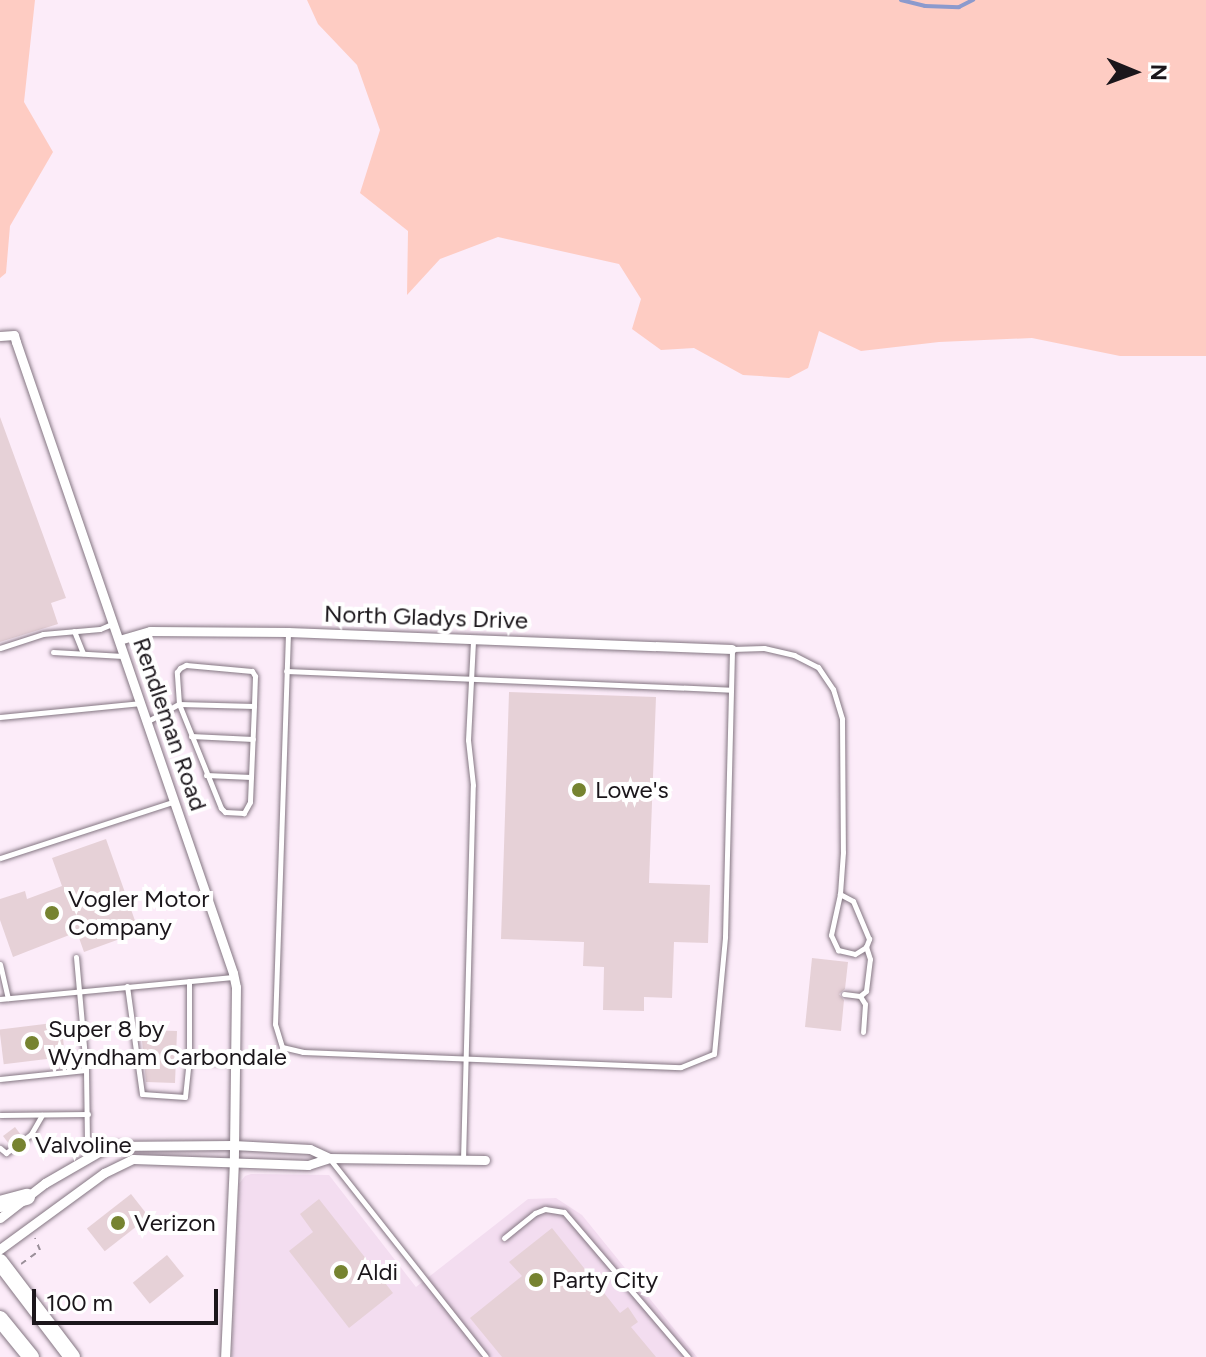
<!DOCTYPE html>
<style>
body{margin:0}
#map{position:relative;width:1206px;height:1357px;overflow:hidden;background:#fcecf9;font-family:Figtree,sans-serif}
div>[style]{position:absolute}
.built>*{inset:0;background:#f3ddf0}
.green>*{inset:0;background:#feccc3}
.stream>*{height:4px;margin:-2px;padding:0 2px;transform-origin:2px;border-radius:2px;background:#8c9acd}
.building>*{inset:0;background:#e6d1d7;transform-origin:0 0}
.path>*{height:2px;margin-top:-1px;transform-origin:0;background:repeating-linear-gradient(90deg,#9a8f99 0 6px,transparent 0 12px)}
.roads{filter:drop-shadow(0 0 2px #847682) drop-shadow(0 0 2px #847682)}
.service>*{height:5px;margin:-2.5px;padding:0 2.5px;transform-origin:2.5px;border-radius:2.5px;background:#fff}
.minor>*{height:9px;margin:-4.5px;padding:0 4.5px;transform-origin:4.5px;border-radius:4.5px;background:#fff}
.trunk>*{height:16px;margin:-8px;padding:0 8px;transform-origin:8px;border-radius:8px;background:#fff}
.dots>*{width:22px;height:22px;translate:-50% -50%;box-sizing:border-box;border:4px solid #fff;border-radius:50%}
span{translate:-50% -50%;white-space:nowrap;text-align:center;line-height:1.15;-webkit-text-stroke:8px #fff;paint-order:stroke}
.street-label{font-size:24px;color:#1b161b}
.poi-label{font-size:24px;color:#1b161b}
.left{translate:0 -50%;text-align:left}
.north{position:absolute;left:1094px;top:32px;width:80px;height:80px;-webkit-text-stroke:6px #fff;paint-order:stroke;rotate:91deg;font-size:22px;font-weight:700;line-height:32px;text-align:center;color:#1b161b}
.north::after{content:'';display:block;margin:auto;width:28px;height:36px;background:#1b161b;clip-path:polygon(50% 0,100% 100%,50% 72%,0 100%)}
.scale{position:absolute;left:32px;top:1289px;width:186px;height:36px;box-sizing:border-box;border:4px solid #1b161b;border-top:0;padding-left:10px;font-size:24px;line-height:28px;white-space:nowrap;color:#1b161b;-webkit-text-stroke:6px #fff;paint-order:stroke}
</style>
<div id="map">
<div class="built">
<i style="clip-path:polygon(251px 1174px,329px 1175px,416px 1287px,528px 1199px,556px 1198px,582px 1215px,697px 1357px,232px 1357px,239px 1184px,245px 1176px)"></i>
</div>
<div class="green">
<i style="clip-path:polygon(0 0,35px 0,24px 102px,53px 152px,10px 226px,6px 273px,0 278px)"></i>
<i style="clip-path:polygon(307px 0,1206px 0,1206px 356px,1120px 356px,1032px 338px,939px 342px,861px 351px,819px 331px,808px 368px,789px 378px,743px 375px,694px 348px,661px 350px,632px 329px,641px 299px,619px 264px,498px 237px,440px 259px,407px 295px,408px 231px,360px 193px,380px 130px,357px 65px,318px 24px)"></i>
</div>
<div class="stream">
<i style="left:901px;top:0;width:25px;rotate:14deg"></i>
<i style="left:925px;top:6px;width:34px;rotate:2deg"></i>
<i style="left:959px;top:7px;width:16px;rotate:-27deg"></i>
</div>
<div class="building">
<i style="clip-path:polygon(0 417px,66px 598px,51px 603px,58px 624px,0 642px)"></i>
<i style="clip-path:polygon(509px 692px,656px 697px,649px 883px,710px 885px,708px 943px,674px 942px,672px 998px,644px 997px,644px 1011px,603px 1010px,604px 967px,583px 966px,584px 942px,501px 939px)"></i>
<i style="clip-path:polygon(106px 839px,139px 932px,84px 952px,77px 932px,13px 957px,0 920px,0 899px,25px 891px,27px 899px,62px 886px,52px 858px)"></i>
<i style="clip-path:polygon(812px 958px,848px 962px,845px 989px,839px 994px,844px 1000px,841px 1031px,805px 1027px)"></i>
<i style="left:61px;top:1022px;width:35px;height:62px;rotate:83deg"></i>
<i style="clip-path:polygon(141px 1030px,177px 1031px,175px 1083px,146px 1082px)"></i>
<i style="left:15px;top:1127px;width:10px;height:15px;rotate:53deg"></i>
<i style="left:131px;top:1194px;width:29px;height:56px;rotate:52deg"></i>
<i style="clip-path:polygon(319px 1199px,393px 1293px,349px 1328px,289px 1251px,313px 1232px,300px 1214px)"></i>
<i style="clip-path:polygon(552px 1228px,620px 1313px,628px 1307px,638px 1322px,631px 1327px,656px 1357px,502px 1357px,470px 1318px,522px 1276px,509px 1262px)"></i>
<i style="left:167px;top:1255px;width:27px;height:44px;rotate:51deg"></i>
</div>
<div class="path">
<i style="left:21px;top:1264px;width:24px;rotate:-36deg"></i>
<i style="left:40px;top:1250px;width:13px;rotate:-113deg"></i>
</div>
<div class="roads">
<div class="service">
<i style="left:74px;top:631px;width:24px;rotate:68deg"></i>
<i style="left:288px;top:633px;width:391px;rotate:91.9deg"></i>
<i style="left:275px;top:1024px;width:24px;rotate:73deg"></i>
<i style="left:282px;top:1047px;width:22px;rotate:13deg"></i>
<i style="left:303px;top:1052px;width:378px;rotate:2.3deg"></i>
<i style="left:681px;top:1067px;width:35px;rotate:-22deg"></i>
<i style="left:714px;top:1054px;width:118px;rotate:-84.6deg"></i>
<i style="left:725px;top:937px;width:288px;rotate:-88.6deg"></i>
<i style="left:732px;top:649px;width:32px;rotate:-2deg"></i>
<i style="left:764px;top:648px;width:31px;rotate:13deg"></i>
<i style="left:794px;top:655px;width:27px;rotate:27deg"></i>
<i style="left:818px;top:667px;width:27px;rotate:56deg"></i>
<i style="left:833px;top:689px;width:31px;rotate:73deg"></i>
<i style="left:842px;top:719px;width:133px;rotate:89.6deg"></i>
<i style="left:843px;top:852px;width:42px;rotate:94.1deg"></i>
<i style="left:840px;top:894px;width:42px;rotate:102.4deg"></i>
<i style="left:831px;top:935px;width:17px;rotate:65deg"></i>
<i style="left:838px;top:950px;width:17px;rotate:13deg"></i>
<i style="left:855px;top:954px;width:13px;rotate:-32deg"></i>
<i style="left:866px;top:947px;width:9px;rotate:-69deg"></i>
<i style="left:869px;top:939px;width:41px;rotate:-112.8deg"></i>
<i style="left:853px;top:901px;width:15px;rotate:-152deg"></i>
<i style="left:0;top:648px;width:45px;rotate:-18deg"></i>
<i style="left:43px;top:634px;width:57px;rotate:-5deg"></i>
<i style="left:100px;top:629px;width:15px;rotate:-23deg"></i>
<i style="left:53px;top:652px;width:70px;rotate:3.3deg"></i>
<i style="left:286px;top:671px;width:445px;rotate:2.4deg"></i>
<i style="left:0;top:717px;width:142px;rotate:-5.7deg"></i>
<i style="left:148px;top:721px;width:35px;rotate:-29deg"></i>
<i style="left:179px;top:704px;width:32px;rotate:-94deg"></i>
<i style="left:177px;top:672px;width:5px;rotate:-53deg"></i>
<i style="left:180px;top:668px;width:7px;rotate:-27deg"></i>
<i style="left:186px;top:665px;width:66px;rotate:5.2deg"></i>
<i style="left:252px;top:671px;width:6px;rotate:59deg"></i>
<i style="left:255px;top:676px;width:30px;rotate:92deg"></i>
<i style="left:254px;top:706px;width:96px;rotate:92.4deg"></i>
<i style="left:250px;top:802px;width:13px;rotate:119deg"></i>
<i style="left:244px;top:813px;width:19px;rotate:-177deg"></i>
<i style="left:225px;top:812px;width:6px;rotate:-135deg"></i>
<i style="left:221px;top:808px;width:112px;rotate:-112deg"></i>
<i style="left:179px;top:704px;width:75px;rotate:1.5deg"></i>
<i style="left:191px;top:736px;width:62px;rotate:2.8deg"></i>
<i style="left:206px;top:775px;width:45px;rotate:2.5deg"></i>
<i style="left:0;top:858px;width:184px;rotate:-18deg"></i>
<i style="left:76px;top:957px;width:113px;rotate:84.9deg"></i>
<i style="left:0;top:964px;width:35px;rotate:77deg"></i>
<i style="left:189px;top:981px;width:79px;rotate:90deg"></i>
<i style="left:127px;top:986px;width:109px;rotate:82.1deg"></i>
<i style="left:142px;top:1094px;width:43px;rotate:4deg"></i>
<i style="left:185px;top:1097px;width:37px;rotate:-84deg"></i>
<i style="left:189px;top:1060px;width:44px;rotate:2.6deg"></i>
<i style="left:844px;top:994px;width:16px;rotate:7deg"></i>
<i style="left:860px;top:996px;width:8px;rotate:-40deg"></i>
<i style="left:866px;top:991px;width:32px;rotate:-83deg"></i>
<i style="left:870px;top:959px;width:13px;rotate:-108deg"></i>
<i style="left:860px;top:996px;width:9px;rotate:58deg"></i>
<i style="left:865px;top:1004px;width:28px;rotate:94deg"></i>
<i style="left:0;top:999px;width:234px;rotate:-5.4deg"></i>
<i style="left:0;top:1079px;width:86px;rotate:-6deg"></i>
<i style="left:86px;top:1070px;width:70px;rotate:89.2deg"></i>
<i style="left:87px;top:1140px;width:15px;rotate:70deg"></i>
<i style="left:0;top:1115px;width:88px;rotate:-0.7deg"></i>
<i style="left:0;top:1148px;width:8px;rotate:40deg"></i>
<i style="left:6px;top:1153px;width:31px;rotate:-37deg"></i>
<i style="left:31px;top:1134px;width:22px;rotate:-60deg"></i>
<i style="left:329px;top:1158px;width:253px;rotate:51.7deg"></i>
<i style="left:463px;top:1160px;width:375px;rotate:-88.5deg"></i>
<i style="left:473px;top:785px;width:45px;rotate:-96.3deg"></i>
<i style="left:468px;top:740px;width:100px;rotate:-87.1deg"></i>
<i style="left:504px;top:1238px;width:40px;rotate:-39deg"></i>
<i style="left:535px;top:1213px;width:11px;rotate:-22deg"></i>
<i style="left:545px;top:1209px;width:19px;rotate:9deg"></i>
<i style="left:564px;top:1212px;width:191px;rotate:49.5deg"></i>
</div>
<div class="minor">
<i style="left:0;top:336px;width:14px;rotate:-4deg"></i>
<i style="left:14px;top:335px;width:7px;rotate:74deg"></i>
<i style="left:16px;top:342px;width:667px;rotate:71.02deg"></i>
<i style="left:233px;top:973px;width:14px;rotate:78deg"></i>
<i style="left:236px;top:987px;width:174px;rotate:90.7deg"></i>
<i style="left:234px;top:1161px;width:196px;rotate:92.6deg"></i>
<i style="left:119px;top:640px;width:32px;rotate:-16deg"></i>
<i style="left:150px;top:631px;width:138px;rotate:0.4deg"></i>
<i style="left:288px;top:632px;width:444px;rotate:2.2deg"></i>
<i style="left:0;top:1218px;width:57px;rotate:-37.9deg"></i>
<i style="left:45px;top:1183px;width:74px;rotate:-30deg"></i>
<i style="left:109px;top:1146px;width:124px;rotate:-0.5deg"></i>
<i style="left:233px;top:1145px;width:77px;rotate:3deg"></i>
<i style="left:310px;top:1149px;width:21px;rotate:25deg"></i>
<i style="left:329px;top:1158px;width:156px;rotate:0.7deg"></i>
<i style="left:0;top:1249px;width:129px;rotate:-36.2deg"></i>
<i style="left:104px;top:1173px;width:32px;rotate:-26deg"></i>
<i style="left:133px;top:1159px;width:175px;rotate:2deg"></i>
<i style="left:308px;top:1165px;width:22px;rotate:-18deg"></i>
</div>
<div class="trunk">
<i style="left:0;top:1204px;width:28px;rotate:-15deg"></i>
<i style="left:0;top:1262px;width:119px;rotate:52.8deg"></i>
<i style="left:0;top:1319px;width:49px;rotate:50.8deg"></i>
</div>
</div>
<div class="dots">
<i style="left:579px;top:790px;background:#768330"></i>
<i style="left:52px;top:913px;background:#768330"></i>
<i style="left:32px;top:1043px;background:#768330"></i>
<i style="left:19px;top:1145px;background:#768330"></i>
<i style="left:118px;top:1223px;background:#768330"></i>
<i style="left:341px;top:1272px;background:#768330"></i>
<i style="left:536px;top:1280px;background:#768330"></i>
</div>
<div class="street-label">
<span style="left:426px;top:617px;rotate:2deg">North Gladys Drive</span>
<span style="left:170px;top:724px;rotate:71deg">Rendleman Road</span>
</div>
<div class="poi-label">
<span class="left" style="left:595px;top:790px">Lowe's</span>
<span class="left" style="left:68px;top:913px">Vogler Motor<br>Company</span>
<span class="left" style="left:48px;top:1043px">Super 8 by<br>Wyndham Carbondale</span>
<span class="left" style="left:35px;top:1145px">Valvoline</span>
<span class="left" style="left:134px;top:1223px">Verizon</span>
<span class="left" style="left:357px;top:1272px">Aldi</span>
<span class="left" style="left:552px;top:1280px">Party City</span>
</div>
<div class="north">N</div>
<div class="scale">100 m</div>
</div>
